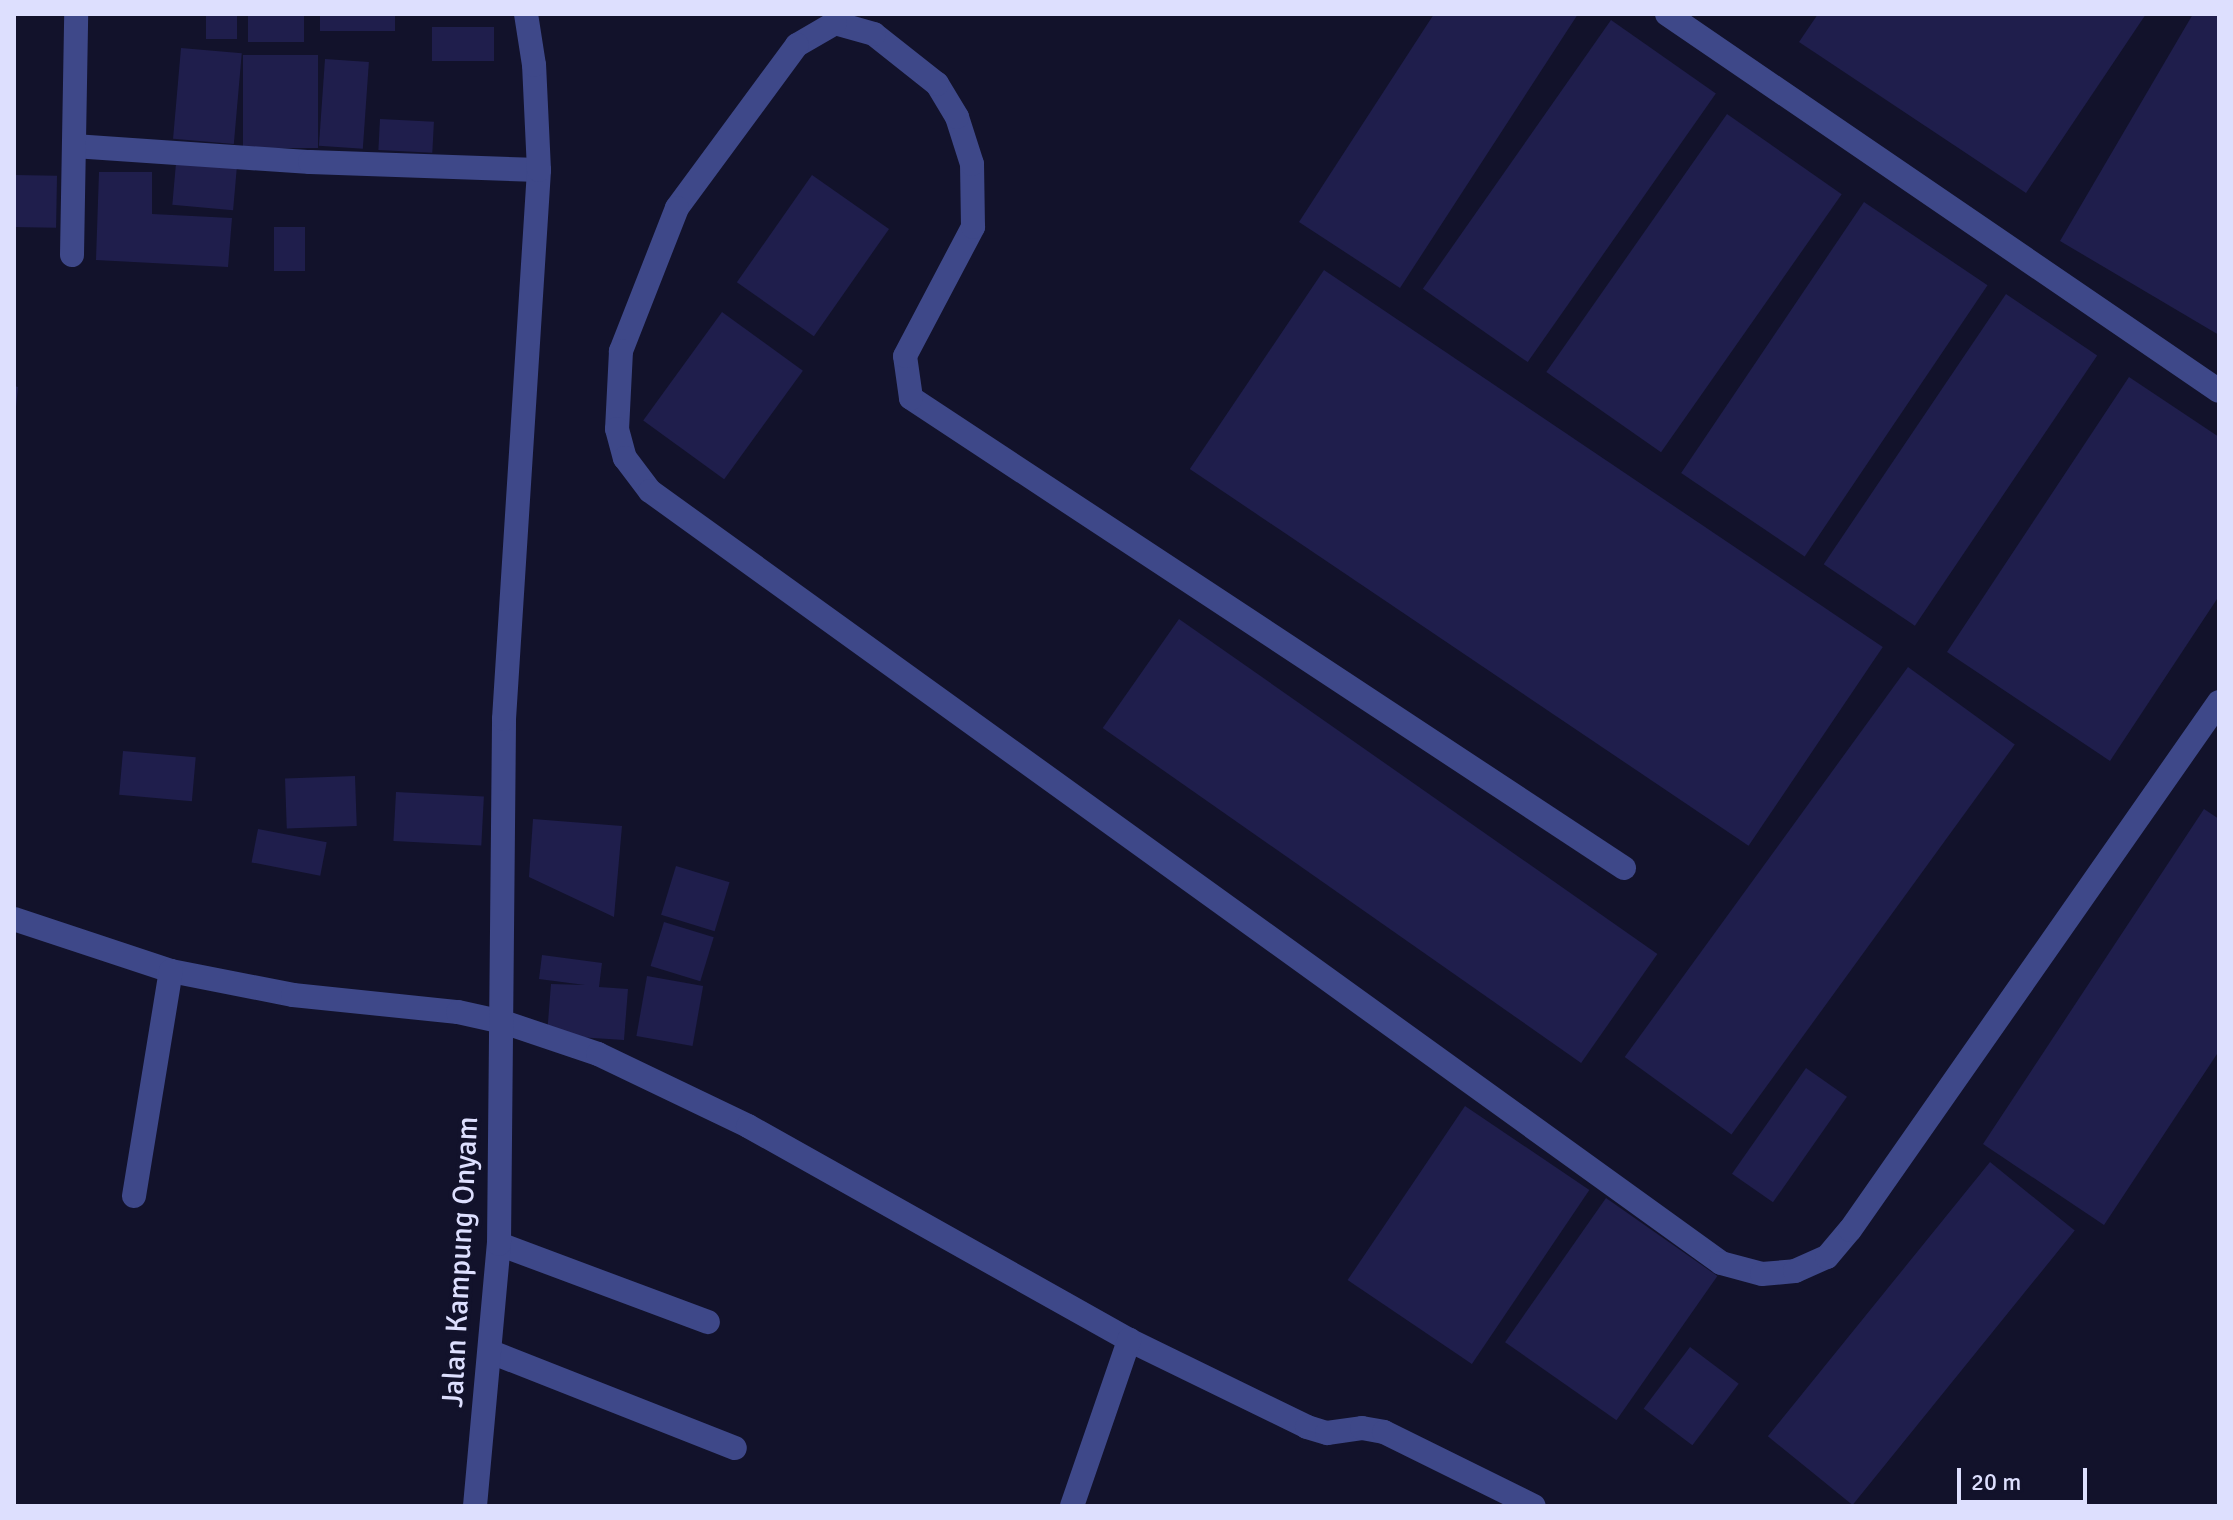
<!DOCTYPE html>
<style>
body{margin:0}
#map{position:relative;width:2233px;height:1520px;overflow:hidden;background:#12122b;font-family:Signika,sans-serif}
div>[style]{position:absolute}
.building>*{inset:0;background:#1f1e4c;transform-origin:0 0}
.minor>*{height:24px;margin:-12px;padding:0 12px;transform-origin:12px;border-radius:12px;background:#3e4889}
span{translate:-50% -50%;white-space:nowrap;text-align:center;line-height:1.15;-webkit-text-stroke:8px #12122b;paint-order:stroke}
.street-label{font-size:30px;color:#dddffe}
.frame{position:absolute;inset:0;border:16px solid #dddffe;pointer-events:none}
.scale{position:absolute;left:1957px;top:1468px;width:130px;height:36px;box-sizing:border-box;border:4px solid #dddffe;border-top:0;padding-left:10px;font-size:24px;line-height:28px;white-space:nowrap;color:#dddffe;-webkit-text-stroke:6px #12122b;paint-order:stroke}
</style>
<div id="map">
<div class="building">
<i style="left:206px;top:14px;width:31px;height:25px"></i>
<i style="left:248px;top:14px;width:56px;height:28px"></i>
<i style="left:320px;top:14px;width:75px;height:17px"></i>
<i style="clip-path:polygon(1434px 14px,1578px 14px,1400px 288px,1299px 222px)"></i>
<i style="clip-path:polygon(1818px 14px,2146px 14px,2026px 193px,1799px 42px)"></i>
<i style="clip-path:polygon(2193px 14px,2219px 14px,2219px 335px,2060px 241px)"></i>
<i style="left:1611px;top:20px;width:128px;height:328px;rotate:35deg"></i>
<i style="left:432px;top:27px;width:62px;height:34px"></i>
<i style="left:181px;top:48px;width:61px;height:91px;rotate:5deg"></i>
<i style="left:243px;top:55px;width:75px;height:93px"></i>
<i style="left:325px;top:59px;width:44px;height:87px;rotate:4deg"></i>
<i style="left:1727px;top:114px;width:140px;height:315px;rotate:35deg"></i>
<i style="left:380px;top:119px;width:54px;height:31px;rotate:3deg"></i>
<i style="left:176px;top:163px;width:61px;height:42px;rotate:5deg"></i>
<i style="clip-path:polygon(99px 172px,152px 172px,152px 214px,232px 218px,228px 267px,96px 260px)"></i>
<i style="left:14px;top:175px;width:43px;height:52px;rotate:1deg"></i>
<i style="left:812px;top:175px;width:94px;height:131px;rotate:35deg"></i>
<i style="left:1864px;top:202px;width:149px;height:327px;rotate:34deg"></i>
<i style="left:274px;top:227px;width:31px;height:44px"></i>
<i style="left:1324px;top:270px;width:674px;height:240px;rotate:34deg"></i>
<i style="left:2006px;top:294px;width:110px;height:326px;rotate:34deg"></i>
<i style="left:722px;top:312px;width:100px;height:134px;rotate:36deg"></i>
<i style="clip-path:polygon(2129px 377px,2219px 437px,2219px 596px,2110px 761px,1947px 652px)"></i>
<i style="clip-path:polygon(14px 386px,18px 387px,16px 407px,14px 407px)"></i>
<i style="left:1179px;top:619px;width:584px;height:133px;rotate:35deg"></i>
<i style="left:1908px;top:667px;width:132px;height:482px;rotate:36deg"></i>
<i style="left:123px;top:751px;width:73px;height:44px;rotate:5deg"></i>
<i style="left:355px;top:776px;width:50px;height:70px;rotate:88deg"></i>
<i style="left:396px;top:792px;width:88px;height:49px;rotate:3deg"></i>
<i style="clip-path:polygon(2204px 809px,2219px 819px,2219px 1051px,2104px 1225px,1983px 1144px)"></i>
<i style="clip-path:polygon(533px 819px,622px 826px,614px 917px,529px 877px)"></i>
<i style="left:258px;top:829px;width:70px;height:34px;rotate:11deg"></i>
<i style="left:676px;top:866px;width:56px;height:51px;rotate:17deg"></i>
<i style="left:664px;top:922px;width:52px;height:46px;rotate:17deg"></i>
<i style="clip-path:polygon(542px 955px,602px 963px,599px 987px,628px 989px,624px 1040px,547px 1035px,551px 984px,585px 985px,539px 979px)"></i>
<i style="left:647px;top:976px;width:57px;height:61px;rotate:10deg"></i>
<i style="left:1806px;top:1068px;width:50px;height:129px;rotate:35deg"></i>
<i style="left:1465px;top:1106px;width:150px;height:210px;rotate:34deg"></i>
<i style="left:1990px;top:1162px;width:109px;height:353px;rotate:39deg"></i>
<i style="left:1606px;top:1198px;width:136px;height:176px;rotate:35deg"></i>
<i style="left:1690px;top:1347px;width:61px;height:77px;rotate:37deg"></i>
</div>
<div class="minor">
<i style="left:1667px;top:14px;width:668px;rotate:34.33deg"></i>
<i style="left:74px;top:146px;width:237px;rotate:3.9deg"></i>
<i style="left:310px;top:162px;width:229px;rotate:2deg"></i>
<i style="left:72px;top:255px;width:241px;rotate:-89deg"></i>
<i style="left:1624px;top:868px;width:854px;rotate:-146.61deg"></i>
<i style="left:911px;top:398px;width:42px;rotate:-98.1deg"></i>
<i style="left:905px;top:356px;width:146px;rotate:-62.2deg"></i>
<i style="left:973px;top:227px;width:63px;rotate:-90.9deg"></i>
<i style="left:972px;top:164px;width:49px;rotate:-107.7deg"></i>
<i style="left:957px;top:117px;width:39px;rotate:-121deg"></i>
<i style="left:937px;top:84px;width:80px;rotate:-141.6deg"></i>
<i style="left:874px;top:34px;width:41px;rotate:-164.2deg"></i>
<i style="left:835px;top:23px;width:44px;rotate:149.9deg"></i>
<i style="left:797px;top:45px;width:202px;rotate:126.4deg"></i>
<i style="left:677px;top:208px;width:154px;rotate:111.4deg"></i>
<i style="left:621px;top:351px;width:78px;rotate:92.9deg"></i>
<i style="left:617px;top:429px;width:30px;rotate:75deg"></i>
<i style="left:625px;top:458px;width:41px;rotate:52.9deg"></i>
<i style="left:650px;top:491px;width:1320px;rotate:35.78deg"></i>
<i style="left:1721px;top:1263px;width:42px;rotate:15deg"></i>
<i style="left:1762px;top:1274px;width:33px;rotate:-5deg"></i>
<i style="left:1795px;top:1271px;width:35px;rotate:-24deg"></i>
<i style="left:1827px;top:1257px;width:35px;rotate:-50deg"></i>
<i style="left:1850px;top:1230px;width:644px;rotate:-55.05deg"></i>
<i style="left:14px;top:919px;width:165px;rotate:18.3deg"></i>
<i style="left:171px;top:971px;width:124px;rotate:11.1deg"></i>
<i style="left:293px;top:995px;width:166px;rotate:5.9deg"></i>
<i style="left:458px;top:1012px;width:46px;rotate:12.5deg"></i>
<i style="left:503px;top:1022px;width:100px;rotate:18.6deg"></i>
<i style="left:598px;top:1054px;width:166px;rotate:25.6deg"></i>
<i style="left:748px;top:1126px;width:437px;rotate:29.3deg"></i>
<i style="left:1129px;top:1340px;width:198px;rotate:26deg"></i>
<i style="left:1307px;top:1427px;width:21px;rotate:17deg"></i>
<i style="left:1327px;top:1433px;width:35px;rotate:-8deg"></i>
<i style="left:1362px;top:1428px;width:22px;rotate:10deg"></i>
<i style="left:1384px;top:1432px;width:167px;rotate:26.3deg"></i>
<i style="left:134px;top:1196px;width:228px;rotate:-80.7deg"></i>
<i style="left:499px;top:1244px;width:223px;rotate:20.5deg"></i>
<i style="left:491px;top:1352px;width:262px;rotate:21.5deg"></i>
<i style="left:475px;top:1506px;width:263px;rotate:-84.8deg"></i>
<i style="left:499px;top:1244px;width:525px;rotate:-89.45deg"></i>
<i style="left:504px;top:719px;width:550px;rotate:-86.35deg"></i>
<i style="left:539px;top:170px;width:105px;rotate:-92.7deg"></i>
<i style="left:534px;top:65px;width:52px;rotate:-98.9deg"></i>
<i style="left:1072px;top:1506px;width:176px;rotate:-71deg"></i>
</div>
<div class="street-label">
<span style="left:461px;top:1262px;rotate:-87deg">Jalan Kampung Onyam</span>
</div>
<div class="frame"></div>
<div class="scale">20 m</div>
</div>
